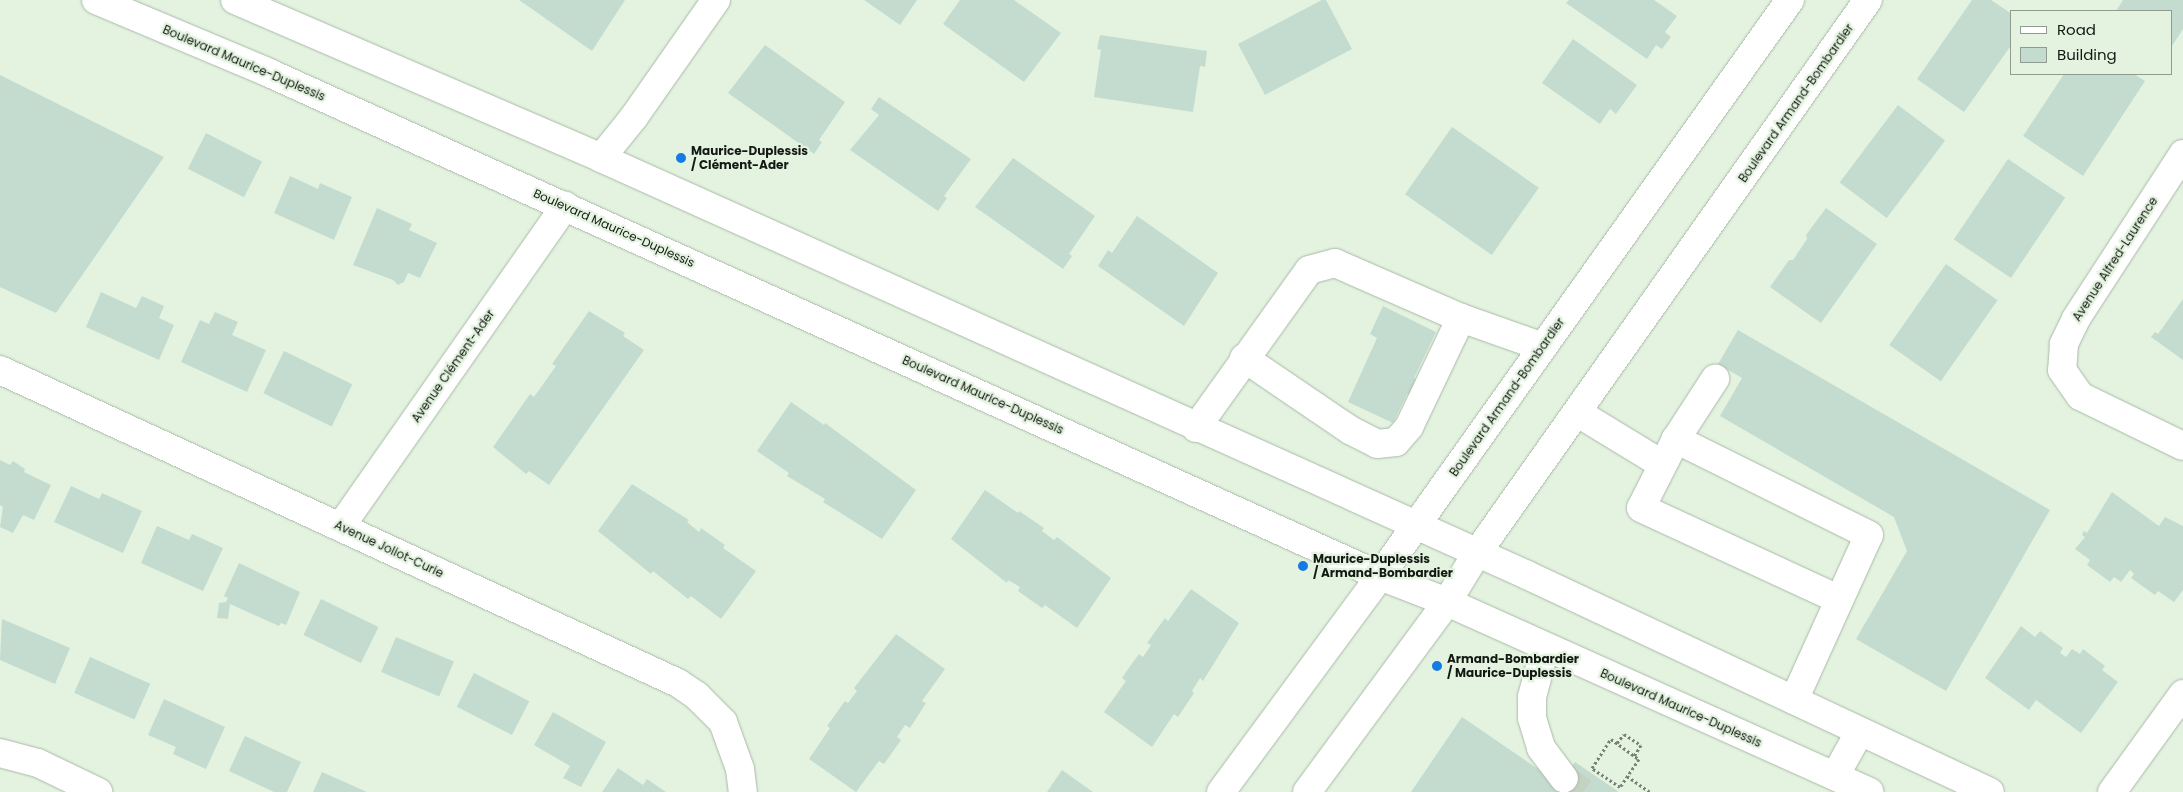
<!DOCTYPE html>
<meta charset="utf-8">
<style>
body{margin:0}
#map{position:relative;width:2183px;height:792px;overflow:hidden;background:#e3f3e0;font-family:Poppins,sans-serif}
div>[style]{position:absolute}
.building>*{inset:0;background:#c4dcd0;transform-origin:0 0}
.minor-tunnel>*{height:28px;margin-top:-14px;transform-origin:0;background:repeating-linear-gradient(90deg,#c4d2c1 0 28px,transparent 0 42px)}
.path>*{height:3px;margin-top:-1.5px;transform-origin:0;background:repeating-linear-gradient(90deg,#778275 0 2.5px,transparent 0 5px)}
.roads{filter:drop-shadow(0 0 1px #aab9a7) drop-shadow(0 0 1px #aab9a7)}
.minor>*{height:28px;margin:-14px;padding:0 14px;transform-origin:14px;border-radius:14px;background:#fff}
.dots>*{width:14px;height:14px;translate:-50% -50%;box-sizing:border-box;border:2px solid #e3f3e0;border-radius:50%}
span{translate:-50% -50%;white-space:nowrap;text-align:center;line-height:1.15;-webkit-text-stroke:4.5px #e3f3e0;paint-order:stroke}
.street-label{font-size:12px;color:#131912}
.poi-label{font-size:12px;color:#131912;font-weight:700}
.left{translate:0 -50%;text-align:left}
.legend{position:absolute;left:2010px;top:10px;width:162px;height:65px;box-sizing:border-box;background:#e3f3e0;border:1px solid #909c8e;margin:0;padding:6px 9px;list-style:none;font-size:15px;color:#131912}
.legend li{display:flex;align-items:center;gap:10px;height:25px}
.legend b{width:25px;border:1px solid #909c8e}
</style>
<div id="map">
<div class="building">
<i style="clip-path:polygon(519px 0,625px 0,592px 51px)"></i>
<i style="clip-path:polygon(864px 0,917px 0,900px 25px)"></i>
<i style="clip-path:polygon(960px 0,1014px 0,1061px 33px,1024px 82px,943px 24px)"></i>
<i style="clip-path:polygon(1322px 0,1326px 0,1352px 49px,1265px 95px,1238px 44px)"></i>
<i style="clip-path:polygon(1569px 0,1654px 0,1677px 16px,1665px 32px,1671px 37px,1662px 49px,1656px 45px,1647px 59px,1566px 3px)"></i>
<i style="clip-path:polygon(1972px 0,1991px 0,2012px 14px,2012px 44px,1964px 112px,1917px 79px)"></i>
<i style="clip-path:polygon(2123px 0,2183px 0,2183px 29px,2172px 46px,2172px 11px,2116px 11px)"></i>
<i style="clip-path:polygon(1100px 35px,1207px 51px,1205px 67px,1200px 66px,1193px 112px,1094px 97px,1101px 50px,1097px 49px)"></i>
<i style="clip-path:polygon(1573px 39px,1637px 85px,1616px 114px,1610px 109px,1600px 124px,1542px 83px)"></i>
<i style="clip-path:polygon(765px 45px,845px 102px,819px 140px,822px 142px,814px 154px,728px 93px)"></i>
<i style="clip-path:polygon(2064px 74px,2134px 74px,2145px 81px,2083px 176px,2023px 136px)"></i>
<i style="clip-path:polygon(0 75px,164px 157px,56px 313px,0 287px)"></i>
<i style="clip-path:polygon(879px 97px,971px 159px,944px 196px,947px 198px,938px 211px,850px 150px,879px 115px,871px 109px)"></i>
<i style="left:1898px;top:105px;width:59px;height:97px;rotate:37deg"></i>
<i style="left:1452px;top:127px;width:106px;height:82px;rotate:35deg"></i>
<i style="left:206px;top:133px;width:63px;height:40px;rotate:27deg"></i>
<i style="clip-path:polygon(1013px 158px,1095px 216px,1069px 254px,1072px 256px,1063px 269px,975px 207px)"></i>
<i style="left:2008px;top:159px;width:69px;height:97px;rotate:34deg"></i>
<i style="clip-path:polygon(290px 176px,318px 189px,320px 183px,352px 197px,334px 240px,274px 213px)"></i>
<i style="clip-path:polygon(377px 208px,412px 224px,409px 230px,437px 243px,420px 278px,408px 273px,404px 282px,398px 285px,393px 280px,353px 265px)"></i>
<i style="clip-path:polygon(1826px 208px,1877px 244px,1821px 323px,1770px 287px,1789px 260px,1793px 260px,1807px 239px,1806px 235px)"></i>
<i style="clip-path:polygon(1137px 216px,1218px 273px,1184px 326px,1098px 266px,1108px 250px,1112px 253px)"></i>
<i style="left:1946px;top:264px;width:63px;height:99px;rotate:35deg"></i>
<i style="clip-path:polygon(101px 292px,136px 308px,142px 296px,164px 306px,159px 318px,174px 325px,159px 360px,86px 327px)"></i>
<i style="clip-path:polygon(2183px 299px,2183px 360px,2151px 337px,2155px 332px,2158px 334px)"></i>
<i style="clip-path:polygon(1383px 306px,1436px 332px,1414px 378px,1419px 381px,1412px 396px,1407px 394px,1393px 423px,1348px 402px,1377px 338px,1370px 334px)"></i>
<i style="clip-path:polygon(589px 311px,625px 333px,623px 336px,644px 350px,549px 485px,529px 471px,526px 474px,493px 447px,530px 394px,534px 397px,556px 366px,552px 364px)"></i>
<i style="clip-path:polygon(215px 312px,238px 322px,232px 335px,266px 350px,247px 392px,181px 362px,200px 320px,209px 324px)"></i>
<i style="clip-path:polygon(1738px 330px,2050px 510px,1946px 691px,1856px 639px,1907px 551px,1894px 517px,1720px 416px,1742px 378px,1718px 364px)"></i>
<i style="left:284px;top:351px;width:76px;height:47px;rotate:26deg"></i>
<i style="clip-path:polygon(791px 402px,824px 425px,825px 423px,916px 490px,882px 539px,823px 502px,825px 499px,787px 476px,789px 473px,757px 451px)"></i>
<i style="clip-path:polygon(0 460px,10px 465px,13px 461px,25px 469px,24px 472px,51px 485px,34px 520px,23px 515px,13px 533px,0 527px,3px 507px,0 505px)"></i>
<i style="clip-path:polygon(632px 484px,689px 520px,687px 522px,699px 532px,701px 528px,725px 545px,723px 548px,756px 571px,721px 619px,691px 596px,688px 599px,653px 571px,651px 574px,598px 531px)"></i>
<i style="clip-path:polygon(71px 486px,99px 499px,102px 493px,142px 511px,123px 553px,54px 522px)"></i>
<i style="clip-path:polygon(985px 490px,1018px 513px,1019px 511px,1044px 528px,1042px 531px,1054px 540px,1057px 537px,1111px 578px,1077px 628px,1045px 605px,1042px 608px,1018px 591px,1020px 587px,1008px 580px,1007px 583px,951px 539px)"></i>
<i style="clip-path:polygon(2112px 492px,2159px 526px,2165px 517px,2183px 526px,2183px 590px,2174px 602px,2158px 591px,2155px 595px,2131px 578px,2134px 574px,2130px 570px,2121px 582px,2114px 577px,2110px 582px,2087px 565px,2090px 560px,2075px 549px,2085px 537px,2082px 535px,2084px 531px,2087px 533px)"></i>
<i style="clip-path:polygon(157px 526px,189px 540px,192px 534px,223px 548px,203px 591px,141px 563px)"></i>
<i style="clip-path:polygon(239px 563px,300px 592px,286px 625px,281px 623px,279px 626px,230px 604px,228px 619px,217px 618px,219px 603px,226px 602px,228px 598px,224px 596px)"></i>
<i style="clip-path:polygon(1191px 589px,1239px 623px,1203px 681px,1200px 678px,1192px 691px,1194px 693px,1178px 717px,1174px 714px,1152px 747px,1104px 712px,1126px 681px,1122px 678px,1128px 669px,1139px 654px,1143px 657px,1151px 645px,1147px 643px,1165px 618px,1168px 621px)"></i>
<i style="left:321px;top:599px;width:64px;height:40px;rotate:26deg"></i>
<i style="clip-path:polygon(2px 619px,70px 648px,55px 684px,0 660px)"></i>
<i style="clip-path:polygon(2021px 626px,2035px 637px,2040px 631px,2063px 648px,2060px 653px,2066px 657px,2072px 649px,2080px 654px,2083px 649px,2105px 666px,2102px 670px,2118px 682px,2081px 733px,2036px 700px,2029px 710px,1985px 678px)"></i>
<i style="clip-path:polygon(896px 634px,945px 669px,922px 701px,926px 703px,910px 728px,905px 725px,897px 737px,901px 740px,884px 764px,879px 761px,856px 792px,809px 759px,830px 728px,827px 726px,845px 701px,848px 703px,857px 691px,854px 688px)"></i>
<i style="left:396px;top:637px;width:63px;height:38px;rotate:23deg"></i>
<i style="left:90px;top:657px;width:66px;height:39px;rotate:24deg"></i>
<i style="left:474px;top:673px;width:62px;height:38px;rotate:27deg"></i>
<i style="clip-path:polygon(164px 699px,225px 727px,206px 769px,173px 754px,176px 747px,148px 735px)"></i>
<i style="clip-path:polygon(553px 712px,606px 742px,581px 787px,563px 778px,570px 766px,534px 745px)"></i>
<i style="clip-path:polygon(1462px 717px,1560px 784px,1575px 762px,1619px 792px,1411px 792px)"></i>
<i style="clip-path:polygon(245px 736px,301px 762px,287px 792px,274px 792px,229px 771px)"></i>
<i style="clip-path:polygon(618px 768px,643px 785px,647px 779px,666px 792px,602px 792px)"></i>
<i style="clip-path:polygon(1062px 770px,1093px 792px,1047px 792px)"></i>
<i style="clip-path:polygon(322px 772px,367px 792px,313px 792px)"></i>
</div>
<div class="minor-tunnel">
<i style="left:1564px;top:778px;width:24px;rotate:36deg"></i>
</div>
<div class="path">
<i style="left:1611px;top:739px;width:34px;rotate:36deg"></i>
<i style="left:1639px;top:759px;width:34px;rotate:124deg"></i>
<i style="left:1620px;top:787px;width:34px;rotate:-146deg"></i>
<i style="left:1592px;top:768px;width:35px;rotate:-57deg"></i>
<i style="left:1617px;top:743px;width:11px;rotate:-52deg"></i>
<i style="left:1624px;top:734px;width:20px;rotate:33deg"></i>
<i style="left:1641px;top:745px;width:13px;rotate:122deg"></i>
<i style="left:1627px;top:776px;width:28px;rotate:35deg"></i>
</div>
<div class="roads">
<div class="minor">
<i style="left:96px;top:0;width:186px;rotate:22.8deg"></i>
<i style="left:267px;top:72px;width:1222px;rotate:24.36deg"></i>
<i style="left:1380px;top:576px;width:72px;rotate:21.2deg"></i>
<i style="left:1447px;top:602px;width:463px;rotate:24.2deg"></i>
<i style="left:235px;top:0;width:399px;rotate:23.3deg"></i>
<i style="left:601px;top:158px;width:1016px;rotate:24.24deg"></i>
<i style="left:1527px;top:575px;width:511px;rotate:25.11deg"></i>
<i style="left:2183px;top:154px;width:197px;rotate:123deg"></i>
<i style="left:2076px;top:319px;width:28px;rotate:116deg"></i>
<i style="left:2064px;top:344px;width:26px;rotate:94deg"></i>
<i style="left:2062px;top:370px;width:32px;rotate:55deg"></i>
<i style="left:2080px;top:396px;width:114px;rotate:25.9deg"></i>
<i style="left:601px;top:158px;width:53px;rotate:-51.2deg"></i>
<i style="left:634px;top:117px;width:143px;rotate:-55deg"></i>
<i style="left:1244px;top:358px;width:128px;rotate:34.2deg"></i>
<i style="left:1350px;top:430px;width:30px;rotate:27deg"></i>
<i style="left:1377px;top:444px;width:19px;rotate:-6deg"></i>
<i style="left:1396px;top:442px;width:20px;rotate:-49deg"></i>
<i style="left:1409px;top:427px;width:121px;rotate:-64.5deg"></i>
<i style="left:0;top:370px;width:747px;rotate:24.78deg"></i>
<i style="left:678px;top:683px;width:23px;rotate:34deg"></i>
<i style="left:697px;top:696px;width:37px;rotate:45deg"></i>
<i style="left:723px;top:722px;width:50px;rotate:70.1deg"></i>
<i style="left:740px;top:769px;width:23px;rotate:83deg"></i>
<i style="left:1578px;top:413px;width:98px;rotate:31.3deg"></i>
<i style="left:1196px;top:428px;width:194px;rotate:-54.4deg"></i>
<i style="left:1309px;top:270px;width:27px;rotate:-15deg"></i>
<i style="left:1335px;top:263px;width:137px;rotate:23.6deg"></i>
<i style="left:1461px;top:318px;width:87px;rotate:19.5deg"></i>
<i style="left:1676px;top:439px;width:72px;rotate:-57deg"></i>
<i style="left:341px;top:526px;width:391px;rotate:-55deg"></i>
<i style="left:1545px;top:648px;width:51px;rotate:104.9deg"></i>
<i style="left:1532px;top:697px;width:21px;rotate:90deg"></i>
<i style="left:1532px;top:718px;width:31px;rotate:73deg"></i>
<i style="left:1541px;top:748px;width:38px;rotate:53deg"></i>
<i style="left:1794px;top:700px;width:181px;rotate:-65.6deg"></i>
<i style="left:1869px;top:535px;width:216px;rotate:-153.6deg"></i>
<i style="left:1676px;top:439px;width:77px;rotate:116.9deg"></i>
<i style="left:1641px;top:508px;width:217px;rotate:24.8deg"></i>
<i style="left:0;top:753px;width:39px;rotate:15deg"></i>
<i style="left:38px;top:763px;width:67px;rotate:25.8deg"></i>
<i style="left:1835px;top:776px;width:51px;rotate:-60.9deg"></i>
<i style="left:1221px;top:792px;width:268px;rotate:-53.6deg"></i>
<i style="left:1380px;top:576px;width:707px;rotate:-54.56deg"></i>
<i style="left:1307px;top:792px;width:236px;rotate:-53.6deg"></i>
<i style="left:1447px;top:602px;width:57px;rotate:-58.5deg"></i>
<i style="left:1477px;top:553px;width:677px;rotate:-54.74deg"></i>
<i style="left:2112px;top:792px;width:121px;rotate:-54.1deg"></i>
</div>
</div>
<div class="dots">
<i style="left:681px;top:158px;background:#157ae2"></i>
<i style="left:1303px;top:566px;background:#157ae2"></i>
<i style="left:1437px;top:666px;background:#157ae2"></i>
</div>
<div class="street-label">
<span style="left:244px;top:63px;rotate:23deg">Boulevard Maurice-Duplessis</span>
<span style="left:1796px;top:103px;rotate:-55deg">Boulevard Armand-Bombardier</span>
<span style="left:614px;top:228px;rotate:24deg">Boulevard Maurice-Duplessis</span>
<span style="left:2115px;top:259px;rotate:-57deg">Avenue Alfred-Laurence</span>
<span style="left:453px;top:366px;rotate:-55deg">Avenue Clément-Ader</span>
<span style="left:983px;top:395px;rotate:24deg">Boulevard Maurice-Duplessis</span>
<span style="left:1507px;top:397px;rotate:-55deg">Boulevard Armand-Bombardier</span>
<span style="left:389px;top:549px;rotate:25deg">Avenue Joliot-Curie</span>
<span style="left:1681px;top:708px;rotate:24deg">Boulevard Maurice-Duplessis</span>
</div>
<div class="poi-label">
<span class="left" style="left:691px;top:158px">Maurice-Duplessis<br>/ Clément-Ader</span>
<span class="left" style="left:1313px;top:566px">Maurice-Duplessis<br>/ Armand-Bombardier</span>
<span class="left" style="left:1447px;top:666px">Armand-Bombardier<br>/ Maurice-Duplessis</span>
</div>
<ul class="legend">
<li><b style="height:6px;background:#fff"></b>Road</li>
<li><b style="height:14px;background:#c4dcd0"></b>Building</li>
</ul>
</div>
